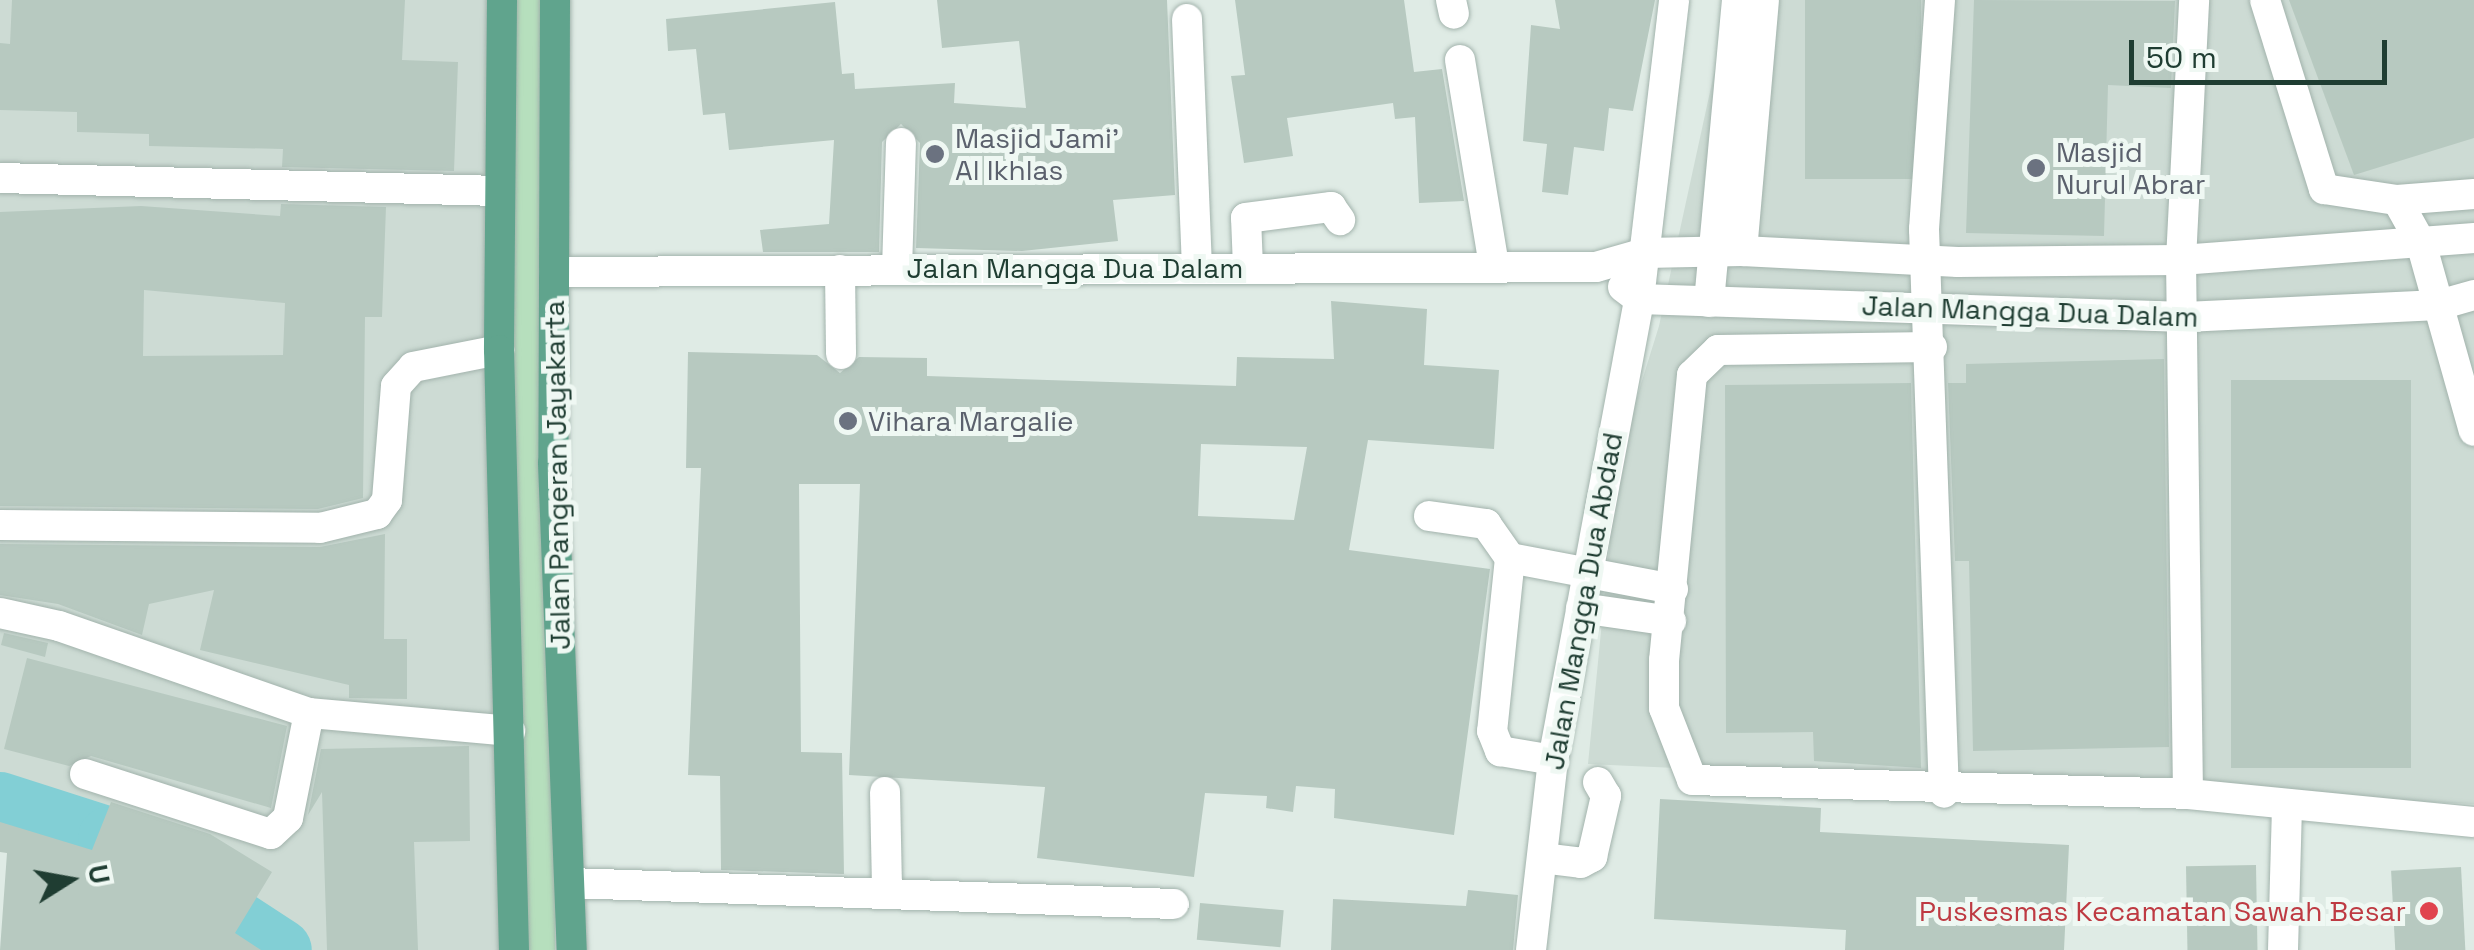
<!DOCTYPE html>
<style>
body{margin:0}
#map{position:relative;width:2474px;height:950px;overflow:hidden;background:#dfebe5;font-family:"Space Grotesk",sans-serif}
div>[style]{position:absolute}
.built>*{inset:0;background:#cddbd4}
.green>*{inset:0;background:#b6dfbd;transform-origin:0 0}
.river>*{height:62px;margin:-31px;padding:0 31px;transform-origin:31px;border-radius:31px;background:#82cfd5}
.building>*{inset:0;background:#b7c9c0;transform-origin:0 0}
.roads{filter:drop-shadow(0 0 2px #a2b3ac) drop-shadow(0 0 2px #a2b3ac)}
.minor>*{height:30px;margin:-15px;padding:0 15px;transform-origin:15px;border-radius:15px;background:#fff}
.major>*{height:30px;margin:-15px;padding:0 15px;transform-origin:15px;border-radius:15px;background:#60a48d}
.dots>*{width:28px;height:28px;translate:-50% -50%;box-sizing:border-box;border:5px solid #eff8f3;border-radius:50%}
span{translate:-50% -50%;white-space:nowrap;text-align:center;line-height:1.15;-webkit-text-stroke:10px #eff8f3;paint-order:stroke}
.worship-label{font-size:28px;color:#5b616d}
.left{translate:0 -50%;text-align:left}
.street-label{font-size:28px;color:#1f3d32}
.health-label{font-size:28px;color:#be3a42}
.right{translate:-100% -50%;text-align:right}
.north{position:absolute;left:20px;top:830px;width:100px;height:100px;-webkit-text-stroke:8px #eff8f3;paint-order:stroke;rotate:79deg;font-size:28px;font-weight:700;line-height:40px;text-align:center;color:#1f3d32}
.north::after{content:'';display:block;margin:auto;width:35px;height:45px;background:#1f3d32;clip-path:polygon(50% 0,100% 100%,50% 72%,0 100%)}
.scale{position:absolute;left:2129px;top:40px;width:258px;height:45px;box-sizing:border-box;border:5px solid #1f3d32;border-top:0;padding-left:12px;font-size:30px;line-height:35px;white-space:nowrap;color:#1f3d32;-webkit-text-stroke:8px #eff8f3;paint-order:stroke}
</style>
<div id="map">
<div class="built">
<i style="clip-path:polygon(0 0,504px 0,514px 950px,270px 950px,222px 911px,0 793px)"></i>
<i style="clip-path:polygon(1730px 0,2474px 0,2474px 804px,1588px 764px,1618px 458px,1659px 326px)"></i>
</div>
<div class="green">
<i style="left:502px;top:0;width:53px;height:950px"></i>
</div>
<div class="river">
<i style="left:0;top:803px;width:114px;rotate:17.8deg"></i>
<i style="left:109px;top:838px;width:205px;rotate:33.1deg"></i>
</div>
<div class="building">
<i style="clip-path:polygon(12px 0,405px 0,402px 60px,458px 62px,454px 171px,282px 167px,283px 149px,149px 146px,149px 134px,77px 132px,77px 112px,0 110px,0 43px,10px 44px)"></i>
<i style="clip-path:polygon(937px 0,1167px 0,1175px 195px,1113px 200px,1118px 241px,1022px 251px,916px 248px,920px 143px,901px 124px,882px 142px,879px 252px,763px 252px,760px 230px,829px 224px,834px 140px,729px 150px,725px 113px,703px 115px,696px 49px,668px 51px,666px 19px,835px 2px,842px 74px,854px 73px,855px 89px,955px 83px,954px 103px,1026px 108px,1019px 41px,942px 48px)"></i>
<i style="clip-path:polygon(1235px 0,1404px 0,1414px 72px,1442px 69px,1464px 201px,1419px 203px,1415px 117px,1395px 119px,1393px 103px,1287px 118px,1293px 156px,1244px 163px,1231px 76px,1245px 75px)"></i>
<i style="clip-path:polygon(1555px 0,1655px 0,1633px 111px,1609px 108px,1604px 151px,1574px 147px,1568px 195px,1542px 192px,1547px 144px,1523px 141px,1531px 25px,1560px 29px)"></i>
<i style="left:1805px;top:0;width:116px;height:179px"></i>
<i style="clip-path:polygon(1974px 0,2175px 1px,2171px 88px,2108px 85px,2104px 236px,1966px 233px)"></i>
<i style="clip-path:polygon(2289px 0,2474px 0,2474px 138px,2354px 175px)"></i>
<i style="clip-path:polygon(evenodd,281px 204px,386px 207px,382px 317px,365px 317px,363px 498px,318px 509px,0 506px,0 212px,141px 206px,280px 216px,281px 204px,144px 290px,285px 303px,283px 355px,143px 356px,144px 290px)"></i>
<i style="clip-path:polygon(evenodd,1331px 301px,1427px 309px,1424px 365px,1499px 370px,1494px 449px,1368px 440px,1349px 550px,1490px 569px,1454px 835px,1334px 818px,1335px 789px,1296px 786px,1293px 812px,1266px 808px,1267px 796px,1205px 793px,1194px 877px,1037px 858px,1045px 787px,849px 775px,860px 484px,799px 484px,801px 752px,842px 753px,844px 874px,721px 870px,720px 776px,688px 775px,701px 468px,686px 468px,688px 352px,817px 355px,840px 373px,859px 357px,927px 358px,927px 376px,1236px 386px,1237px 357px,1334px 359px,1331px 301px,1201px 444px,1307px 447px,1294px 520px,1198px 516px,1201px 444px)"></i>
<i style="clip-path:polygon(2164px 359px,2169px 747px,1973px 751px,1969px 561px,1955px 561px,1948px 383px,1966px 383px,1966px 364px)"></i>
<i style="left:2411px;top:380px;width:388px;height:180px;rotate:90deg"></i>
<i style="clip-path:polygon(1911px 383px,1921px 768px,1814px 761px,1813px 732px,1726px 733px,1725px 385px)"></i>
<i style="clip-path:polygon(385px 534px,384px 639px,407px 639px,407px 699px,349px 698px,349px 685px,200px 650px,214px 590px,149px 604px,142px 635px,58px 604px,0 595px,0 544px,320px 547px)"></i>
<i style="clip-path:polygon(4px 633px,48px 643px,45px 657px,1px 645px)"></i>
<i style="clip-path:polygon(27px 658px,287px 726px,271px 808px,91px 756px,69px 766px,4px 749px)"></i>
<i style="clip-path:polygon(469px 746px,470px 841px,414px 842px,418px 950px,327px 950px,322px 792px,308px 815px,321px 749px)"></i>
<i style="clip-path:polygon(1660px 799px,1821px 808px,1820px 832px,2069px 845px,2064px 950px,1845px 950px,1846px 930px,1654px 919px)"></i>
<i style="clip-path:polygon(111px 802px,210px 834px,272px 872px,235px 933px,261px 950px,0 950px,7px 853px,0 852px,0 822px,92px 850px)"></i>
<i style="left:2256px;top:865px;width:85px;height:70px;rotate:89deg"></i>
<i style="left:2461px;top:867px;width:83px;height:70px;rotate:87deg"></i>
<i style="clip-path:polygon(1468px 890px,1518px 895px,1513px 950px,1331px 950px,1333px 899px,1466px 906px)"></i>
<i style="left:1200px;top:903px;width:84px;height:37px;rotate:5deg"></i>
</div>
<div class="roads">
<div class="minor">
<i style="left:1451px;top:0;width:14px;rotate:78deg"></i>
<i style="left:1940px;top:0;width:230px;rotate:94deg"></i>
<i style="left:1924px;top:229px;width:564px;rotate:87.97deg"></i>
<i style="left:2265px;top:0;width:198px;rotate:72.7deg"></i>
<i style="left:2324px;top:189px;width:74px;rotate:8.6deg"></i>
<i style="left:2397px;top:200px;width:77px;rotate:-4.5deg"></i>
<i style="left:1187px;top:19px;width:248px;rotate:87.7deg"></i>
<i style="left:1460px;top:60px;width:209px;rotate:80.6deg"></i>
<i style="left:0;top:178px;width:500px;rotate:1.49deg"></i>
<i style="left:2397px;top:200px;width:49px;rotate:60.8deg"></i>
<i style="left:2421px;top:243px;width:195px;rotate:74.3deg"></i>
<i style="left:1742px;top:251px;width:252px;rotate:-85deg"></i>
<i style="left:1248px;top:267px;width:49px;rotate:-92.3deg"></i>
<i style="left:1246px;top:218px;width:86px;rotate:-7.4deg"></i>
<i style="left:1331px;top:207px;width:16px;rotate:55deg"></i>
<i style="left:897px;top:269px;width:126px;rotate:-88.2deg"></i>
<i style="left:840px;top:270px;width:84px;rotate:89.3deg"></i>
<i style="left:554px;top:272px;width:1042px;rotate:-0.27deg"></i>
<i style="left:1596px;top:267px;width:51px;rotate:-15.9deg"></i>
<i style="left:1645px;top:253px;width:97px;rotate:-1.2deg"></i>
<i style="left:1742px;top:251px;width:216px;rotate:2.9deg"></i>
<i style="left:1958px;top:262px;width:223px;rotate:-0.5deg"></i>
<i style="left:2181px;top:260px;width:294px;rotate:-4.3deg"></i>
<i style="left:1623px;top:287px;width:20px;rotate:37deg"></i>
<i style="left:1639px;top:299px;width:546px;rotate:1.89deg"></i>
<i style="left:2185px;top:317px;width:254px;rotate:-2.7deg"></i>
<i style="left:2439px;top:305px;width:36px;rotate:-16deg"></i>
<i style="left:1709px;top:302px;width:303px;rotate:-84.7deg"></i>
<i style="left:1932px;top:347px;width:214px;rotate:179.2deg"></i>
<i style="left:1718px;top:350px;width:36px;rotate:136deg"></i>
<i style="left:1692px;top:375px;width:286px;rotate:95.6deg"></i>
<i style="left:1664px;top:660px;width:48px;rotate:90deg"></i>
<i style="left:1664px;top:708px;width:77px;rotate:68.7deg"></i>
<i style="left:1692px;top:780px;width:496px;rotate:1.6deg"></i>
<i style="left:2188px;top:794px;width:287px;rotate:5.6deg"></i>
<i style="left:1429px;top:516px;width:58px;rotate:8deg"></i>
<i style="left:1486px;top:524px;width:42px;rotate:54.8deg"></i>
<i style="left:1510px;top:558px;width:166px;rotate:10.8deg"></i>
<i style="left:0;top:525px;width:320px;rotate:0.5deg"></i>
<i style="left:320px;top:528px;width:59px;rotate:-13.8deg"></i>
<i style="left:377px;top:514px;width:17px;rotate:-54deg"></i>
<i style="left:387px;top:500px;width:114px;rotate:-85.5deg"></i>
<i style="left:396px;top:386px;width:25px;rotate:-48deg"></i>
<i style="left:413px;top:367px;width:88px;rotate:-11.2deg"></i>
<i style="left:1510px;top:558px;width:174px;rotate:95.9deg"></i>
<i style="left:1492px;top:731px;width:22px;rotate:68deg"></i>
<i style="left:1500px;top:751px;width:54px;rotate:9.6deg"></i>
<i style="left:1581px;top:608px;width:91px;rotate:8.2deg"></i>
<i style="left:0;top:613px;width:60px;rotate:12.4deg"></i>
<i style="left:59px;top:626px;width:265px;rotate:19.2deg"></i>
<i style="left:309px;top:713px;width:202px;rotate:5.1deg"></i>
<i style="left:85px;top:774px;width:195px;rotate:17.9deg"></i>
<i style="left:271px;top:834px;width:23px;rotate:-43deg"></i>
<i style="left:288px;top:818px;width:107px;rotate:-78.7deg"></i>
<i style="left:885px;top:792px;width:99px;rotate:88.8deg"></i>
<i style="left:2188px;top:794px;width:534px;rotate:-90.75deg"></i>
<i style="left:2181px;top:260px;width:260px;rotate:-87.1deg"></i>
<i style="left:1542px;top:858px;width:39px;rotate:7deg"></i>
<i style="left:1581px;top:863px;width:13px;rotate:-29deg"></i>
<i style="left:1592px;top:857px;width:63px;rotate:-77.1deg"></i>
<i style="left:1606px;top:796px;width:16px;rotate:-120deg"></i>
<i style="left:570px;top:883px;width:604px;rotate:1.99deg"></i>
<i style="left:1531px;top:950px;width:191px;rotate:-83.4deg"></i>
<i style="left:1553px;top:760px;width:469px;rotate:-79.4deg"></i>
<i style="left:1639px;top:299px;width:301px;rotate:-83.3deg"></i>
<i style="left:2283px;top:950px;width:146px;rotate:-88.4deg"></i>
</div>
<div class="major">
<i style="left:502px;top:0;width:350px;rotate:90.5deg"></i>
<i style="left:499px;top:350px;width:600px;rotate:88.57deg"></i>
<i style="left:555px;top:0;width:463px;rotate:90.2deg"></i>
<i style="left:553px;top:463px;width:487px;rotate:87.8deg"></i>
</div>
</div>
<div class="dots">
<i style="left:935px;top:154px;background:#6b7280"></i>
<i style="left:2036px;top:168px;background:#6b7280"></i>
<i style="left:848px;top:421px;background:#6b7280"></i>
<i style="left:2429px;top:911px;background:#e0444e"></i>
</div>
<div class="worship-label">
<span class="left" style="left:955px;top:154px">Masjid Jami'<br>Al Ikhlas</span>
<span class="left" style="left:2056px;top:168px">Masjid<br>Nurul Abrar</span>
<span class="left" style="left:868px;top:421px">Vihara Margalie</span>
</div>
<div class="street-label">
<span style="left:1075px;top:268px">Jalan Mangga Dua Dalam</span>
<span style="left:2030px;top:311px;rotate:2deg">Jalan Mangga Dua Dalam</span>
<span style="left:557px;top:475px;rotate:-91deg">Jalan Pangeran Jayakarta</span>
<span style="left:1583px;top:601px;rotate:-80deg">Jalan Mangga Dua Abdad</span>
</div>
<div class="health-label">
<span class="right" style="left:2406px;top:911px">Puskesmas Kecamatan Sawah Besar</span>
</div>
<div class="north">U</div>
<div class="scale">50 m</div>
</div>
